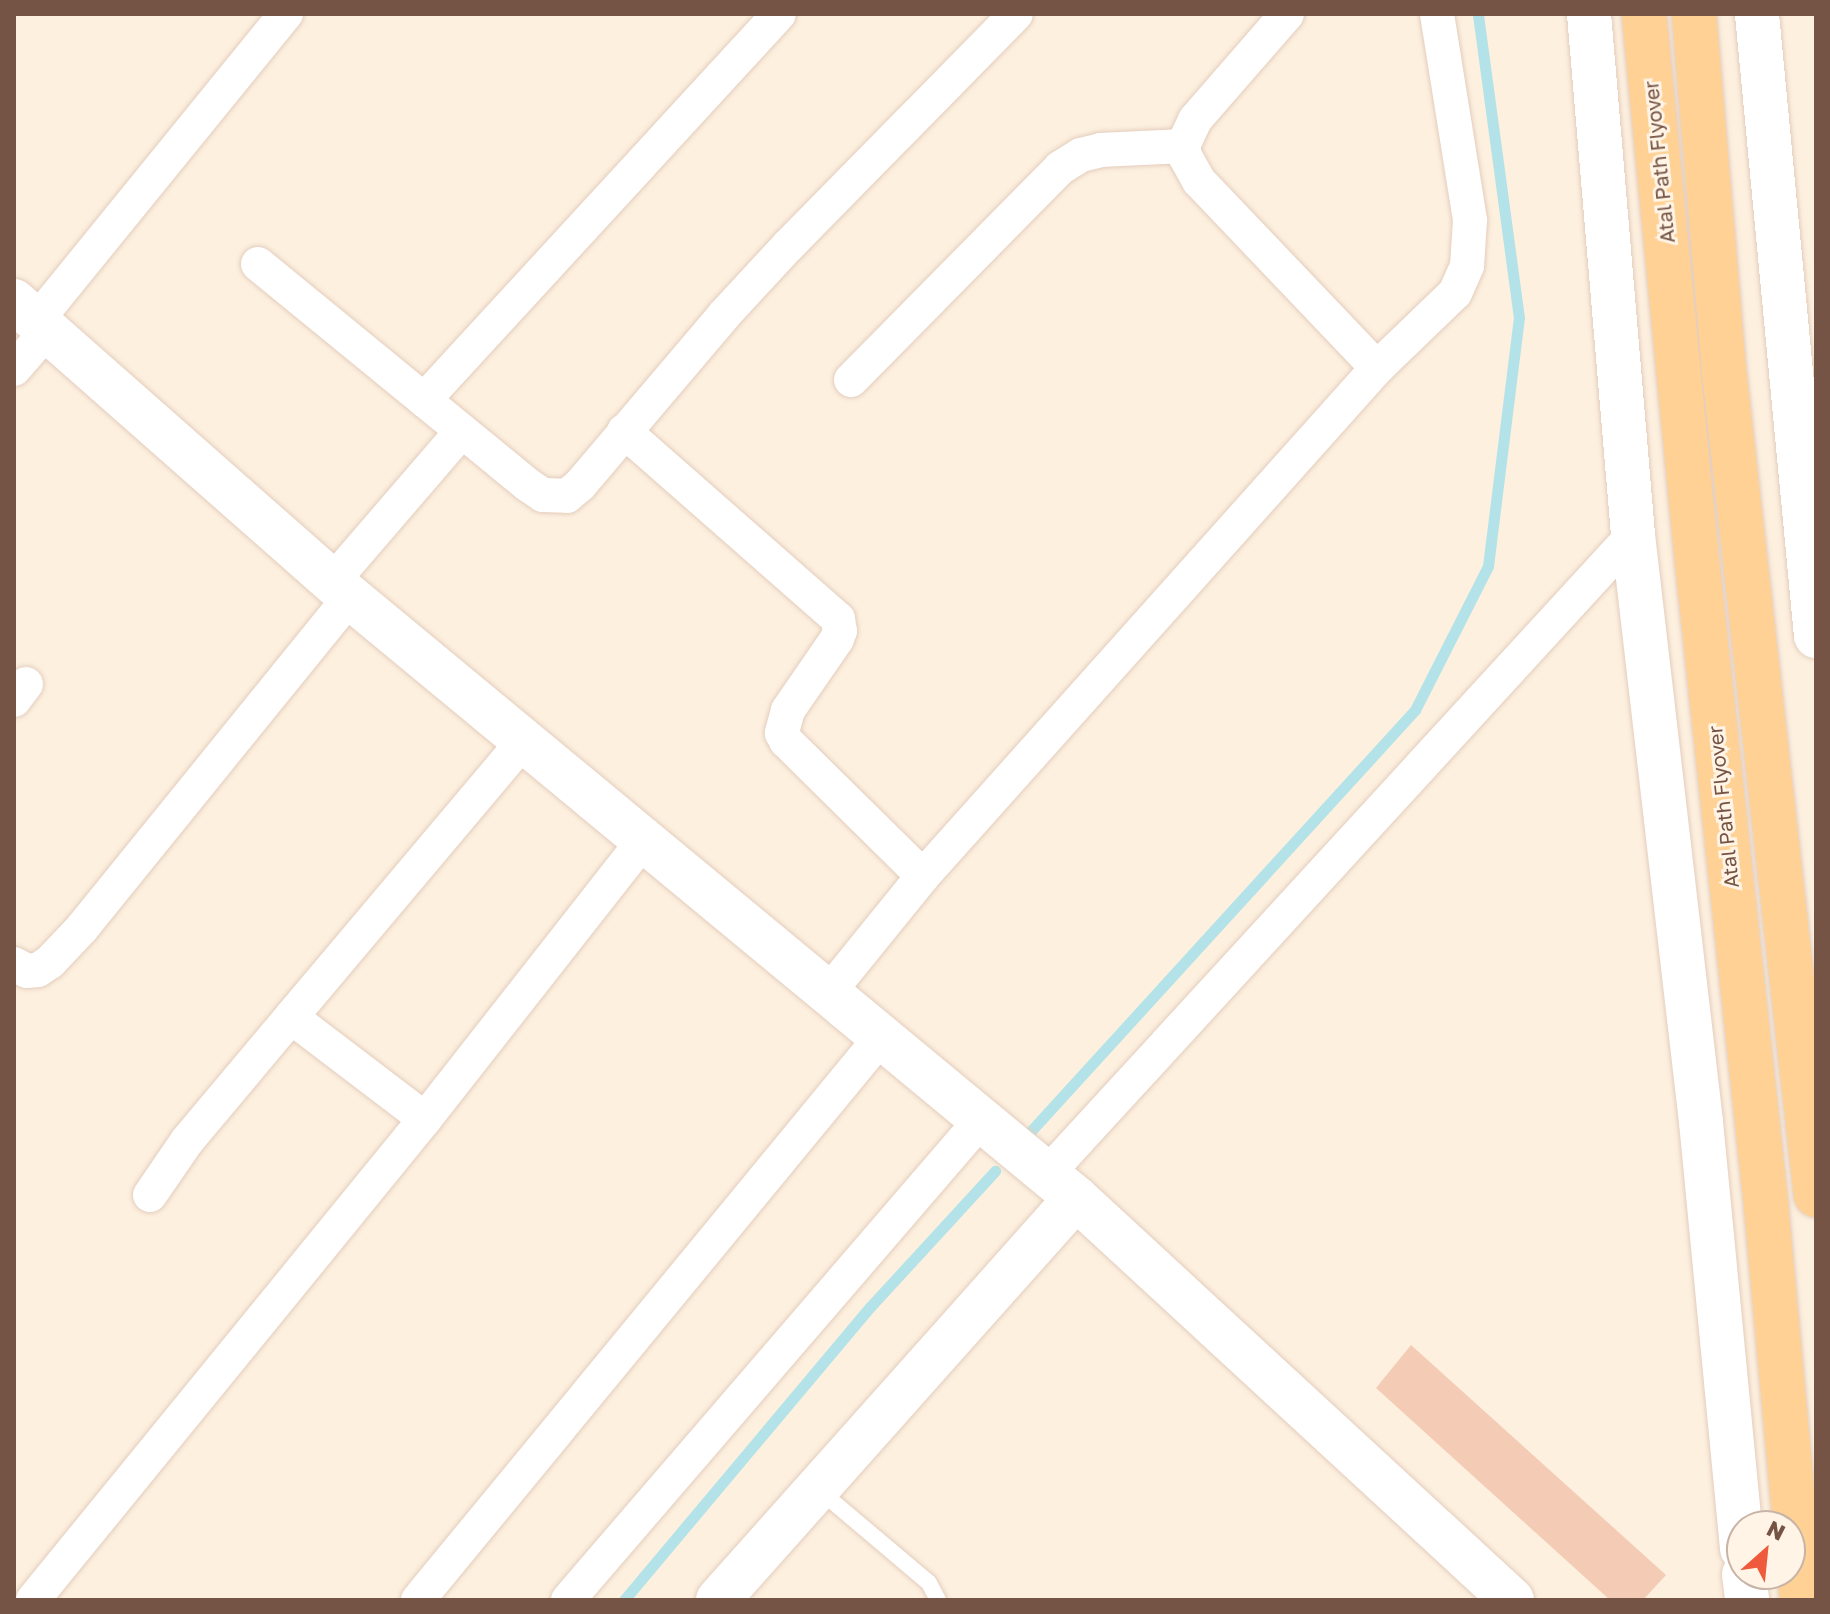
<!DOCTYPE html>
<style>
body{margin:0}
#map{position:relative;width:1830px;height:1614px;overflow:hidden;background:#fdf0df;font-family:"Golos Text",sans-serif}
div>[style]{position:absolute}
.stream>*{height:11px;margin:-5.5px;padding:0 5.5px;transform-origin:5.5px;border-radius:5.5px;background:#b3e3e8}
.building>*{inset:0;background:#f4cbb5}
.roads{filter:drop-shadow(0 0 2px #e4cdbd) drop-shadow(0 0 2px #e4cdbd)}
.lane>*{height:16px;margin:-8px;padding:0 8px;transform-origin:8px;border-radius:8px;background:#fff}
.street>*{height:34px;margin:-17px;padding:0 17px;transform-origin:17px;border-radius:17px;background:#fff}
.secondary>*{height:44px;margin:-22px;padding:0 22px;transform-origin:22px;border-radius:22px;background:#fff}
.primary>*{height:44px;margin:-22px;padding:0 22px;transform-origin:22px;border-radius:22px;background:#ffd194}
span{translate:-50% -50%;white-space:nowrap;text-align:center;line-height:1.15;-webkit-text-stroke:6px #fff4e6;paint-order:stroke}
.street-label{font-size:20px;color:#755445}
.frame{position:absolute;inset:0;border:16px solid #755445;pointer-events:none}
.north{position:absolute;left:1726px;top:1510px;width:80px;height:80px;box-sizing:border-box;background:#fff4e6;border:2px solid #c8b4a6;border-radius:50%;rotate:27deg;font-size:22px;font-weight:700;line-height:32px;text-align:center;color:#755445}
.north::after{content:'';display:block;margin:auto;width:28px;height:36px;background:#ef5a3c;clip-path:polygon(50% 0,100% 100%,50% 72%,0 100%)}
</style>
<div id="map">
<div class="stream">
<i style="left:1030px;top:1132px;width:571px;rotate:-47.63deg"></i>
<i style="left:1415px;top:710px;width:161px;rotate:-63.1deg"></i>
<i style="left:1488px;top:566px;width:250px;rotate:-82.9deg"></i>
<i style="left:1519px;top:318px;width:307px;rotate:-97.7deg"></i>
<i style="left:624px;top:1600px;width:383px;rotate:-50deg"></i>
<i style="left:870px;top:1307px;width:185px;rotate:-47.4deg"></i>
</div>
<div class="building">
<i style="clip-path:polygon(1411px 1345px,1666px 1575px,1643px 1600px,1610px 1600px,1376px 1388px)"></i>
</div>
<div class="roads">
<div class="lane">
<i style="left:819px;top:1490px;width:144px;rotate:40.2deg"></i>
<i style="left:929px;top:1583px;width:19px;rotate:62deg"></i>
</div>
<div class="street">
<i style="left:1287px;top:14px;width:140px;rotate:131deg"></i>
<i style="left:1195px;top:120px;width:29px;rotate:115deg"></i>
<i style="left:1183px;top:146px;width:10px;rotate:79deg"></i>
<i style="left:1185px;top:156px;width:29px;rotate:61deg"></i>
<i style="left:1199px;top:181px;width:258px;rotate:46.4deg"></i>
<i style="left:258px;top:264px;width:349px;rotate:39.3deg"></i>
<i style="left:528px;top:485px;width:18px;rotate:34deg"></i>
<i style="left:543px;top:495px;width:24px;rotate:2deg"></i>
<i style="left:567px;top:496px;width:17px;rotate:-40deg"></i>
<i style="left:580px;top:485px;width:223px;rotate:-49.7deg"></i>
<i style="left:724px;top:315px;width:94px;rotate:-47.2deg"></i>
<i style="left:788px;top:246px;width:325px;rotate:-45.5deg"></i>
<i style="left:37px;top:320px;width:395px;rotate:-50.9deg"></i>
<i style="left:14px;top:369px;width:50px;rotate:-49deg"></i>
<i style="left:851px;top:380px;width:298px;rotate:-45.4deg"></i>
<i style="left:1060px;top:168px;width:25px;rotate:-32deg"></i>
<i style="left:1081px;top:155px;width:21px;rotate:-14deg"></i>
<i style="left:1101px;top:150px;width:82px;rotate:-2.8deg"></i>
<i style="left:424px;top:400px;width:524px;rotate:-47.4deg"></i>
<i style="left:624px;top:431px;width:285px;rotate:41.3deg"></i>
<i style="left:838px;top:619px;width:12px;rotate:81deg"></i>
<i style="left:840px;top:631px;width:9px;rotate:111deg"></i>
<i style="left:837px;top:639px;width:86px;rotate:124.6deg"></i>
<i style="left:788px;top:710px;width:24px;rotate:105deg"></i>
<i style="left:782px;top:733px;width:9px;rotate:63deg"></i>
<i style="left:786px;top:741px;width:192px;rotate:44.6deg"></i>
<i style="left:332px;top:582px;width:199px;rotate:-49.3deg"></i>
<i style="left:14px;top:700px;width:20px;rotate:-53deg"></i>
<i style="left:14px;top:964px;width:15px;rotate:28deg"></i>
<i style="left:27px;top:971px;width:11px;rotate:-5deg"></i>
<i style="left:38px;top:970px;width:14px;rotate:-34deg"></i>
<i style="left:50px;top:962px;width:47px;rotate:-46.7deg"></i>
<i style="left:82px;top:928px;width:426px;rotate:-51deg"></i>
<i style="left:829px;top:992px;width:149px;rotate:-51deg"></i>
<i style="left:923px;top:876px;width:681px;rotate:-48.21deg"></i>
<i style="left:1377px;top:368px;width:108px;rotate:-43.9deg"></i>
<i style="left:1455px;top:293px;width:30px;rotate:-66deg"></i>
<i style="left:1467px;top:266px;width:46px;rotate:-86.3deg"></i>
<i style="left:1470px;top:220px;width:209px;rotate:-99.1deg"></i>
<i style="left:425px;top:1119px;width:168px;rotate:-142.7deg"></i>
<i style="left:291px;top:1017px;width:363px;rotate:-49.9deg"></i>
<i style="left:1047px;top:1174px;width:867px;rotate:-47.48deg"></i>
<i style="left:150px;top:1195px;width:65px;rotate:-55.6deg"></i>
<i style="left:187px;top:1141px;width:162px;rotate:-50deg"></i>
<i style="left:33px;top:1600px;width:621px;rotate:-50.82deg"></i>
<i style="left:425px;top:1119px;width:357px;rotate:-51.9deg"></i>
<i style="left:418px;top:1600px;width:730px;rotate:-50.56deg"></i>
<i style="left:568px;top:1600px;width:632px;rotate:-49.3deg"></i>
</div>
<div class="secondary">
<i style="left:1589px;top:14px;width:523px;rotate:85.17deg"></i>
<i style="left:1633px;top:535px;width:591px;rotate:83.39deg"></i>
<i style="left:1701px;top:1122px;width:429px;rotate:84.5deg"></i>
<i style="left:1757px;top:14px;width:625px;rotate:84.58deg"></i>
<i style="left:14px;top:301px;width:448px;rotate:41.4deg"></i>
<i style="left:350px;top:597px;width:942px;rotate:39.62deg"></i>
<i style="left:1076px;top:1198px;width:593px;rotate:42.68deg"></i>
<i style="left:1744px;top:1574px;width:26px;rotate:83deg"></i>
<i style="left:718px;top:1600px;width:538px;rotate:-48.31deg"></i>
</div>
<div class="primary">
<i style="left:1644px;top:14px;width:550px;rotate:84.47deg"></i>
<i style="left:1697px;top:561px;width:648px;rotate:83.88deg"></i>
<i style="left:1766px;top:1205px;width:397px;rotate:84.8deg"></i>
<i style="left:1694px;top:14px;width:358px;rotate:85.2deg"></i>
<i style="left:1724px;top:371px;width:829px;rotate:83.63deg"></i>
</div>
</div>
<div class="street-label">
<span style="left:1659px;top:162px;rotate:-96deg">Atal Path Flyover</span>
<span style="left:1723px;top:807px;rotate:-96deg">Atal Path Flyover</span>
</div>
<div class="frame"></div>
<div class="north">N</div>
</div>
